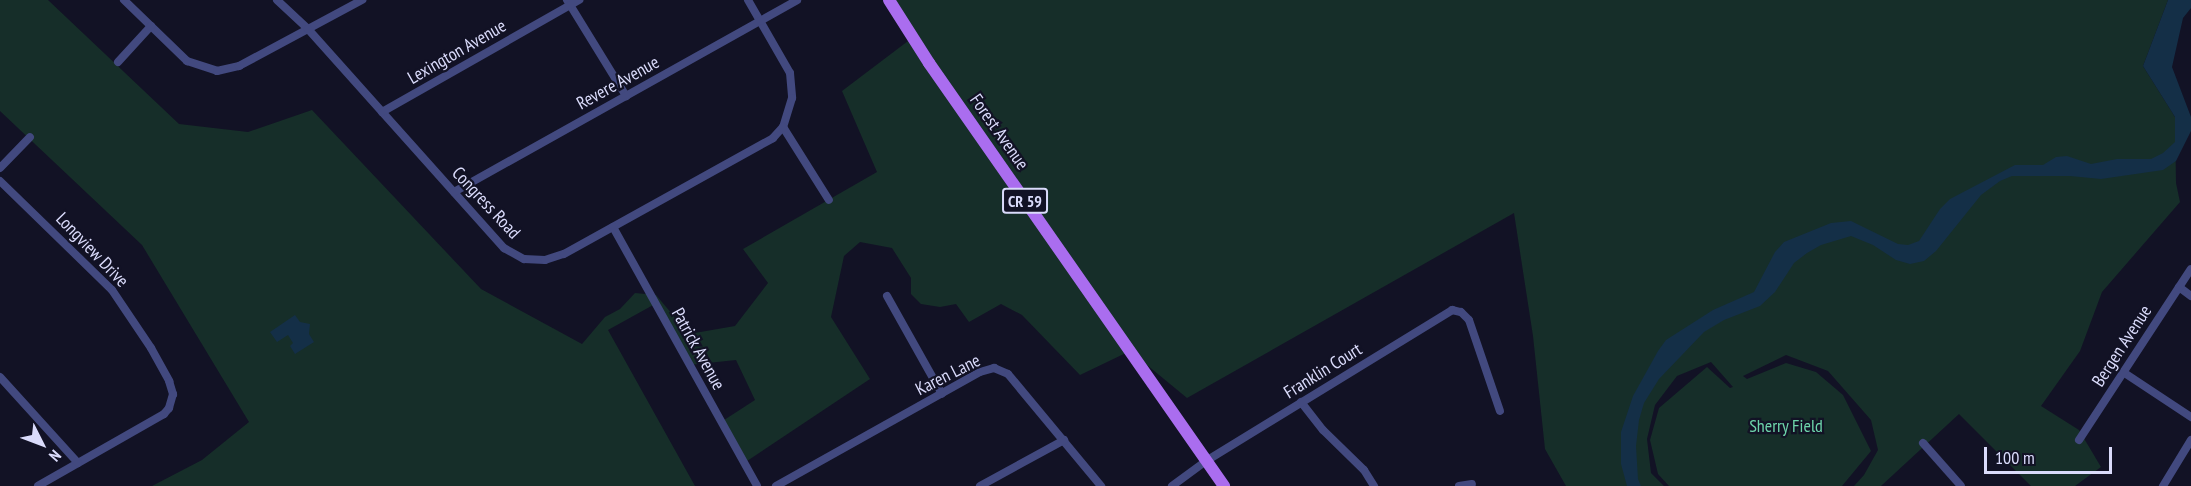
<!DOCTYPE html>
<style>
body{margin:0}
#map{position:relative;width:2191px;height:486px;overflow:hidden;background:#121225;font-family:"PT Sans Narrow",sans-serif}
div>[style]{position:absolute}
.green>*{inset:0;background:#162e29}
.water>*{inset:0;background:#142f47}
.minor>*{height:8px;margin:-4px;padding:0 4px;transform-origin:4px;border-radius:4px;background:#42497f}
.primary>*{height:12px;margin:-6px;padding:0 6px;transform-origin:6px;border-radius:6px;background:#aa6def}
span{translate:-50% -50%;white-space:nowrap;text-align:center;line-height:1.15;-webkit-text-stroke:4.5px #121225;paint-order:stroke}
.shield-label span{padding:2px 4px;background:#121225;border:2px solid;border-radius:4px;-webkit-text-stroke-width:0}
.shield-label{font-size:16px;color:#dadbfb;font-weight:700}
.street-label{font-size:18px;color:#dadbfb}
.park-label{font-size:18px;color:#6dd4aa}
.north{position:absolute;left:12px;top:414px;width:60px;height:60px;-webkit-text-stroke:4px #121225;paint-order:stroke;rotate:132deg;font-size:16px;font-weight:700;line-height:24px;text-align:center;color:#dadbfb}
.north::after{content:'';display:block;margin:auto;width:21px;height:27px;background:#dadbfb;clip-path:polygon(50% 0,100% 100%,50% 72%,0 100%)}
.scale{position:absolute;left:1984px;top:447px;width:128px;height:27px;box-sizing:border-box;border:3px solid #dadbfb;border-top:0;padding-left:8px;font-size:18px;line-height:21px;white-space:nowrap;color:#dadbfb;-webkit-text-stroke:4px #121225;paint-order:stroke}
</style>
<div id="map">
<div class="green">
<i style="clip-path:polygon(0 0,48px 0,179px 124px,248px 132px,312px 110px,481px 289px,582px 344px,605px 317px,620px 309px,635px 293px,656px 295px,689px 334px,735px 326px,768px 283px,743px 249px,877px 172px,842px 91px,912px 38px,889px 0,2168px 0,2143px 66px,2175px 117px,2176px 183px,2180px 202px,2102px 292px,2080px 351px,2041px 406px,2079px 430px,2101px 467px,2075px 486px,2031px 486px,1959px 414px,1881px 486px,1854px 486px,1864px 475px,1878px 450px,1871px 420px,1828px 371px,1786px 355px,1743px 376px,1747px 379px,1786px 363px,1816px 372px,1843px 395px,1871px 451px,1842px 486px,1669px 486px,1658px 474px,1650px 440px,1659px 408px,1707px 367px,1730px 388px,1733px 387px,1711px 362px,1677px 376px,1655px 405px,1647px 439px,1651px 473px,1664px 486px,1566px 486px,1545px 449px,1533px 336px,1514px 213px,1187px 398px,1130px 351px,1080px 375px,1022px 315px,1001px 304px,969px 322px,956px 304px,940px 307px,921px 304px,911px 294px,911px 278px,892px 248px,860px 242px,844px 256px,831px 317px,870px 379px,744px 463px,721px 422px,755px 400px,736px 360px,689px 365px,655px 304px,608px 330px,695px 486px,152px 486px,202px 460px,249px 422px,142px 245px,0 111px)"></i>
</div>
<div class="water">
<i style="clip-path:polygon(2168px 0,2191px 0,2191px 8px,2183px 18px,2172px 67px,2191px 117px,2191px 131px,2176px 161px,2163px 170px,2101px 179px,2070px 176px,2012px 176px,2000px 181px,1981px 195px,1936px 251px,1924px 261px,1910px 264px,1896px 260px,1873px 245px,1851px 236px,1821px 245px,1807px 253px,1794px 263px,1775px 292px,1760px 306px,1724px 320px,1704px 332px,1659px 379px,1644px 403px,1639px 420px,1636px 446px,1638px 479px,1641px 486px,1627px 486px,1621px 464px,1621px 432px,1633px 396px,1658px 351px,1666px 340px,1713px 310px,1754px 292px,1775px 252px,1784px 242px,1831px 223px,1851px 221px,1898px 244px,1908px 245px,1919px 241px,1940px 209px,1950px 199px,2015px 165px,2043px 165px,2056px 157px,2067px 156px,2091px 164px,2117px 159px,2151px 159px,2163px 153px,2175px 142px,2175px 117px,2143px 66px)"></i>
<i style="clip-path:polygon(295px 315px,300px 322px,310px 324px,309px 334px,314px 342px,295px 354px,290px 346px,293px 343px,288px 335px,277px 342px,270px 332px)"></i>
</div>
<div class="minor">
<i style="left:124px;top:0;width:88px;rotate:44.1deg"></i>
<i style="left:187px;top:61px;width:32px;rotate:18deg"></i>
<i style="left:217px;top:71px;width:23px;rotate:-13deg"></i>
<i style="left:239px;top:66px;width:140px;rotate:-28.2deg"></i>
<i style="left:277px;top:0;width:42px;rotate:43.1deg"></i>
<i style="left:308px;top:29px;width:294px;rotate:48.2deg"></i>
<i style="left:504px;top:248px;width:23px;rotate:29deg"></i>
<i style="left:524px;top:259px;width:21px;rotate:3deg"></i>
<i style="left:545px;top:260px;width:20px;rotate:-18deg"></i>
<i style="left:564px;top:254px;width:239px;rotate:-29deg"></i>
<i style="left:773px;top:138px;width:15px;rotate:-48deg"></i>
<i style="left:567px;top:0;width:113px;rotate:58.4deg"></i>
<i style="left:748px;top:0;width:84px;rotate:60.1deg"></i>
<i style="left:790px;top:73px;width:25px;rotate:85deg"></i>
<i style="left:792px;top:98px;width:30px;rotate:107deg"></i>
<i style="left:783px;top:127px;width:86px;rotate:57.8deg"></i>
<i style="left:118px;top:62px;width:49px;rotate:-47.5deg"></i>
<i style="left:382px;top:112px;width:227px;rotate:-29.6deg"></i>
<i style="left:0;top:168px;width:43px;rotate:-45.9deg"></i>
<i style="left:0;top:181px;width:156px;rotate:44.2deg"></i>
<i style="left:112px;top:290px;width:70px;rotate:56.1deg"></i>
<i style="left:151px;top:348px;width:38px;rotate:61deg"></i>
<i style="left:169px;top:381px;width:14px;rotate:73deg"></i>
<i style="left:173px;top:394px;width:15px;rotate:106deg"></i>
<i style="left:169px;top:408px;width:8px;rotate:130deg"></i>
<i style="left:164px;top:414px;width:145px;rotate:150.3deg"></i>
<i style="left:454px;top:192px;width:393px;rotate:-29.2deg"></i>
<i style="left:613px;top:227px;width:296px;rotate:60.9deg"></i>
<i style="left:2179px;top:287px;width:15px;rotate:37deg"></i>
<i style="left:887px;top:296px;width:112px;rotate:60.7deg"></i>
<i style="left:2123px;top:372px;width:82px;rotate:33.5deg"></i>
<i style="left:0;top:377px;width:116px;rotate:47.8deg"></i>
<i style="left:1301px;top:402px;width:36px;rotate:52deg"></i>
<i style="left:1323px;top:430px;width:57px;rotate:44.3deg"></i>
<i style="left:1364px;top:470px;width:19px;rotate:58deg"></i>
<i style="left:2079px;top:440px;width:204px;rotate:-56.8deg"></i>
<i style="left:1923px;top:443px;width:57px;rotate:48.5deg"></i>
<i style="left:776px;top:486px;width:234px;rotate:-29.2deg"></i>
<i style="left:980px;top:372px;width:15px;rotate:-16deg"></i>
<i style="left:994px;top:368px;width:15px;rotate:23deg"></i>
<i style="left:1008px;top:374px;width:146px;rotate:50.3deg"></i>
<i style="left:980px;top:486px;width:96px;rotate:-28.7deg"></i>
<i style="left:1172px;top:486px;width:42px;rotate:-36.3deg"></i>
<i style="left:1206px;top:461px;width:289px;rotate:-31.5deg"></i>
<i style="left:1452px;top:310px;width:9px;rotate:13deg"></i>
<i style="left:1461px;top:312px;width:11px;rotate:45deg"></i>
<i style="left:1469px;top:320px;width:96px;rotate:71.2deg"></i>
<i style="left:1459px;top:486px;width:13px;rotate:-9deg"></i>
<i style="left:2163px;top:486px;width:54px;rotate:-58.7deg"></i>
</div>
<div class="primary">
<i style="left:889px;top:0;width:75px;rotate:57.6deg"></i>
<i style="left:929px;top:63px;width:516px;rotate:55.11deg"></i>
</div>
<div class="shield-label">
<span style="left:1025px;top:201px">CR 59</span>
</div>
<div class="street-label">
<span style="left:457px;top:52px;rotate:-30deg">Lexington Avenue</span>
<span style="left:618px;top:83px;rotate:-29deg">Revere Avenue</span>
<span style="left:999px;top:132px;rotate:55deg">Forest Avenue</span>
<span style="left:486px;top:203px;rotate:47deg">Congress Road</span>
<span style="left:92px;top:250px;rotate:46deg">Longview Drive</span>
<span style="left:2122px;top:346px;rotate:-57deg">Bergen Avenue</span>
<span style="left:698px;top:349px;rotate:61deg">Patrick Avenue</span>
<span style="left:1323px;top:371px;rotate:-32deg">Franklin Court</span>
<span style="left:948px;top:375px;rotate:-27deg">Karen Lane</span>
</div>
<div class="park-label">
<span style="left:1786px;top:426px">Sherry Field</span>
</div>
<div class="north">N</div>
<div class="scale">100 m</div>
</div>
